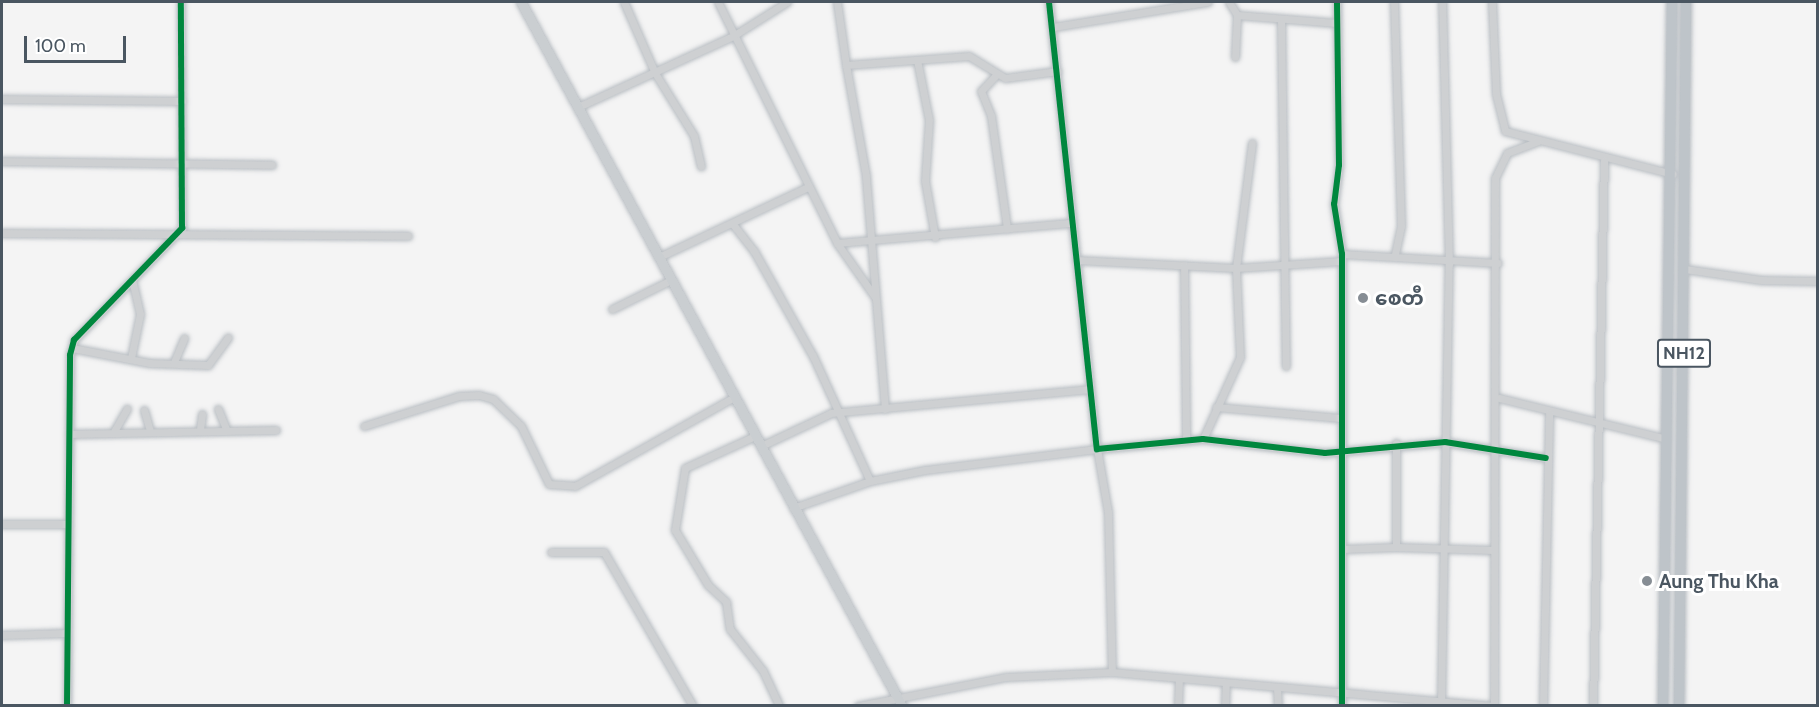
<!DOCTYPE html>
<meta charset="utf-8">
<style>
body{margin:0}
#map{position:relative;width:1819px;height:707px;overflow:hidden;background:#f4f4f4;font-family:Cabin,"Noto Sans Myanmar",sans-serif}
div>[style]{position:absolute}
.roads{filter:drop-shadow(0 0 2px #b9bec3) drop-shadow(0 0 2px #b9bec3)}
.minor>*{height:7px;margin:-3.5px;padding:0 3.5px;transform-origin:3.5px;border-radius:3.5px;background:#ced0d2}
.major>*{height:9px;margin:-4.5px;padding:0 4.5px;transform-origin:4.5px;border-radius:4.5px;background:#caced1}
.highway>*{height:10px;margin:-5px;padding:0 5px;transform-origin:5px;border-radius:5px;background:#bec4c9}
.cycleway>*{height:6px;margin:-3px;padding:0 3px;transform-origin:3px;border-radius:3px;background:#00873e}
.dots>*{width:16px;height:16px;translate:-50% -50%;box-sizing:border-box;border:3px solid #fff;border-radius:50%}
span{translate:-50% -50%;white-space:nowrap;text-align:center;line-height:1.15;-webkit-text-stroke:6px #fff;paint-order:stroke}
.shield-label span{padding:2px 4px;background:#fff;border:2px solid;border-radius:4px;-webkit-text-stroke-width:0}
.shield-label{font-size:18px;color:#4a5661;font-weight:700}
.poi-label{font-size:20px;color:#4a5661;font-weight:700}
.left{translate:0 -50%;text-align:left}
.frame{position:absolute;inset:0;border:3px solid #4a5661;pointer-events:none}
.scale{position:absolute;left:24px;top:36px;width:102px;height:27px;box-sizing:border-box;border:3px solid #4a5661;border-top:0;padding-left:8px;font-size:18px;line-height:21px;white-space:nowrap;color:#4a5661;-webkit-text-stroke:4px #fff;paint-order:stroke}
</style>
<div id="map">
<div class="roads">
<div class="minor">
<i style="left:624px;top:2px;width:77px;rotate:66.4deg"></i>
<i style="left:655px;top:73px;width:74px;rotate:58.2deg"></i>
<i style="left:694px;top:136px;width:31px;rotate:77deg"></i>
<i style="left:718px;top:2px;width:269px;rotate:63.7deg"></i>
<i style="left:837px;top:243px;width:236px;rotate:-4.9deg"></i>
<i style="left:837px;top:2px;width:64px;rotate:81.9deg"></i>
<i style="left:1049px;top:2px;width:450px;rotate:83.9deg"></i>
<i style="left:1097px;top:449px;width:106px;rotate:-5.4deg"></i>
<i style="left:1203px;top:439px;width:123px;rotate:6.5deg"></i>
<i style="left:1325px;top:453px;width:121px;rotate:-5.2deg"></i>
<i style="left:1445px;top:442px;width:102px;rotate:9deg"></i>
<i style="left:1229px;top:2px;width:15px;rotate:58deg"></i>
<i style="left:1237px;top:15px;width:42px;rotate:92.7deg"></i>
<i style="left:1337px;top:2px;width:163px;rotate:89.3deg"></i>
<i style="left:1339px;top:165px;width:39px;rotate:97deg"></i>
<i style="left:1334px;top:204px;width:51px;rotate:80.9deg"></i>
<i style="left:1342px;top:254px;width:452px;rotate:90deg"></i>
<i style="left:1394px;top:2px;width:224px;rotate:88.2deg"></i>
<i style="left:1401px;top:226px;width:30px;rotate:102deg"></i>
<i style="left:1492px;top:2px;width:92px;rotate:87.5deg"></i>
<i style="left:1496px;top:94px;width:38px;rotate:76deg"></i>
<i style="left:1505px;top:131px;width:173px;rotate:14.4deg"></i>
<i style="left:1237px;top:15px;width:100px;rotate:4.6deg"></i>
<i style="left:1281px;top:21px;width:345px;rotate:89.2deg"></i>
<i style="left:1053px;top:27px;width:157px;rotate:-9.2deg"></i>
<i style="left:917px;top:60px;width:61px;rotate:78.7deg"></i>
<i style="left:929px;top:120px;width:61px;rotate:93.8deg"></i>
<i style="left:925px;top:181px;width:57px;rotate:79.9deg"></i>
<i style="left:996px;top:75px;width:22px;rotate:133deg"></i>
<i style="left:981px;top:91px;width:27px;rotate:68deg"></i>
<i style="left:991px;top:116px;width:114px;rotate:81.9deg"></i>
<i style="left:2px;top:99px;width:180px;rotate:0.6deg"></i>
<i style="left:578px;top:107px;width:170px;rotate:-24.6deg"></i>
<i style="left:733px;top:36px;width:64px;rotate:-32.2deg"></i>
<i style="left:2px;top:161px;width:270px;rotate:0.8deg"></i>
<i style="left:732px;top:223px;width:36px;rotate:52deg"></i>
<i style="left:754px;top:251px;width:120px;rotate:60.7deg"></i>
<i style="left:813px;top:356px;width:137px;rotate:65.5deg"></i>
<i style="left:2px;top:233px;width:406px;rotate:0.4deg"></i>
<i style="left:837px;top:243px;width:66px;rotate:54.9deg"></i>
<i style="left:1342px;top:254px;width:156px;rotate:3.3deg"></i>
<i style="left:659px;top:257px;width:165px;rotate:-25.2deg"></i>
<i style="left:1076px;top:260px;width:160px;rotate:2.9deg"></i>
<i style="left:1236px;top:268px;width:106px;rotate:-3.8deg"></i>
<i style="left:1184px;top:265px;width:175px;rotate:89.3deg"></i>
<i style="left:1685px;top:269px;width:77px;rotate:8.2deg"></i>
<i style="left:1761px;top:280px;width:57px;rotate:1deg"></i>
<i style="left:612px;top:309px;width:66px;rotate:-26.2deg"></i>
<i style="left:72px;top:348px;width:79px;rotate:10.9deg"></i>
<i style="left:150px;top:363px;width:58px;rotate:2deg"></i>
<i style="left:208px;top:365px;width:34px;rotate:-54deg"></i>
<i style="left:131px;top:358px;width:45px;rotate:-78.4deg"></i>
<i style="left:140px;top:314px;width:32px;rotate:-103deg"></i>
<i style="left:174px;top:362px;width:26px;rotate:-67deg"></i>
<i style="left:1499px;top:398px;width:173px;rotate:13.7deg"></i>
<i style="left:1216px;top:407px;width:125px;rotate:5deg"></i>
<i style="left:218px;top:409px;width:22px;rotate:68deg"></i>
<i style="left:885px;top:409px;width:234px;rotate:-94.7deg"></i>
<i style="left:866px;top:176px;width:113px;rotate:-100.2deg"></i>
<i style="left:846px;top:65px;width:123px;rotate:-4.2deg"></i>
<i style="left:969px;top:56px;width:42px;rotate:31.4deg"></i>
<i style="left:1005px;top:78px;width:53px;rotate:-7.5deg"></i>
<i style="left:144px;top:410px;width:22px;rotate:74deg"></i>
<i style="left:364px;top:426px;width:100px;rotate:-17.5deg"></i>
<i style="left:459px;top:396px;width:20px;rotate:-3deg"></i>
<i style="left:479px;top:395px;width:15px;rotate:16deg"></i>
<i style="left:493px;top:399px;width:39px;rotate:44deg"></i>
<i style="left:521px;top:426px;width:64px;rotate:64.2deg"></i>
<i style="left:549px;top:484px;width:26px;rotate:4deg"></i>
<i style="left:575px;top:486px;width:182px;rotate:-29.2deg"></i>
<i style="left:200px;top:429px;width:15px;rotate:-82deg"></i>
<i style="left:113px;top:433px;width:28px;rotate:-60deg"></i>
<i style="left:69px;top:434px;width:207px;rotate:-1.1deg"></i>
<i style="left:755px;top:436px;width:77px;rotate:155.4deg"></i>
<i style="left:685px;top:468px;width:63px;rotate:99.2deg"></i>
<i style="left:675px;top:530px;width:64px;rotate:59deg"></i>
<i style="left:708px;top:585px;width:25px;rotate:43deg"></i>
<i style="left:726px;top:602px;width:27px;rotate:82deg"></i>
<i style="left:730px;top:629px;width:53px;rotate:51.8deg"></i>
<i style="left:763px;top:671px;width:38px;rotate:65deg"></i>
<i style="left:1203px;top:439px;width:90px;rotate:-65.7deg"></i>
<i style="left:1240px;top:357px;width:89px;rotate:-92.6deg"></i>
<i style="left:1236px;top:268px;width:126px;rotate:-82.7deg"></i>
<i style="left:761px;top:446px;width:77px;rotate:-25.2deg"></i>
<i style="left:831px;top:413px;width:260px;rotate:-5.3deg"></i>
<i style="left:793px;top:508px;width:82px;rotate:-19.3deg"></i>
<i style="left:870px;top:481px;width:56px;rotate:-11.3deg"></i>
<i style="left:925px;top:470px;width:173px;rotate:-7deg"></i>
<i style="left:1097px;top:449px;width:64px;rotate:80.1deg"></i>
<i style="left:1108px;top:512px;width:160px;rotate:88.6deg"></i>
<i style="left:2px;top:524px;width:66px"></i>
<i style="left:1396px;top:547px;width:96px;rotate:1.8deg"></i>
<i style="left:1342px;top:549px;width:54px;rotate:-2.1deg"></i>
<i style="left:1396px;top:547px;width:104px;rotate:-90deg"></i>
<i style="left:551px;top:552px;width:53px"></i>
<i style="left:604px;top:552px;width:178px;rotate:60deg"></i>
<i style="left:2px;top:635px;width:64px;rotate:-1.8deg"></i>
<i style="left:1277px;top:688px;width:18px;rotate:87deg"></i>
<i style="left:1441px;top:703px;width:439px;rotate:-89deg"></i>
<i style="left:1449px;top:264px;width:262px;rotate:-91.5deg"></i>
<i style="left:67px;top:706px;width:351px;rotate:-89.5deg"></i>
<i style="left:70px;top:355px;width:16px;rotate:-75deg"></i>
<i style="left:74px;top:340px;width:156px;rotate:-46deg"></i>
<i style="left:182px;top:228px;width:226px;rotate:-90.3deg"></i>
<i style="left:858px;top:706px;width:151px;rotate:-11.1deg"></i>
<i style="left:1006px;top:677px;width:106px;rotate:-2.7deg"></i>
<i style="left:1112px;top:672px;width:380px;rotate:5.1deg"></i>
<i style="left:1178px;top:706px;width:28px;rotate:-88deg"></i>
<i style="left:1225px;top:706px;width:23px;rotate:-88deg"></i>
<i style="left:1494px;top:706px;width:528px;rotate:-89.89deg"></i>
<i style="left:1495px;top:178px;width:28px;rotate:-64deg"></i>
<i style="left:1507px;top:153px;width:33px;rotate:-21deg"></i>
<i style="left:1543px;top:706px;width:294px;rotate:-88.8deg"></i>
<i style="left:1593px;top:706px;width:546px;rotate:-88.85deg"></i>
</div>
<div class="major">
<i style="left:521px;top:2px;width:800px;rotate:61.58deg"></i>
</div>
<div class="highway">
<i style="left:1663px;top:706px;width:704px;rotate:-89.27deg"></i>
<i style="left:1679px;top:706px;width:704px;rotate:-89.43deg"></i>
</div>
</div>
<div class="cycleway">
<i style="left:1049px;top:2px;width:450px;rotate:83.9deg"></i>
<i style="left:1097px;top:449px;width:106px;rotate:-5.4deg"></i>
<i style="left:1203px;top:439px;width:123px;rotate:6.5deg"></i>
<i style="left:1325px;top:453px;width:121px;rotate:-5.2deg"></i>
<i style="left:1445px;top:442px;width:102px;rotate:9deg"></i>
<i style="left:1337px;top:2px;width:163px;rotate:89.3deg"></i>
<i style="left:1339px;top:165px;width:39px;rotate:97deg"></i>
<i style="left:1334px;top:204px;width:51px;rotate:80.9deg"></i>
<i style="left:1342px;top:254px;width:452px;rotate:90deg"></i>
<i style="left:67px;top:706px;width:351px;rotate:-89.5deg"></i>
<i style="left:70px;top:355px;width:16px;rotate:-75deg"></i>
<i style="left:74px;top:340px;width:156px;rotate:-46deg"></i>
<i style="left:182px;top:228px;width:226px;rotate:-90.3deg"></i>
</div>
<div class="dots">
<i style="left:1363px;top:298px;background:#868d94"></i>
<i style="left:1647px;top:581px;background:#868d94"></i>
</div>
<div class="shield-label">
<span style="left:1684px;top:353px">NH12</span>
</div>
<div class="poi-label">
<span class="left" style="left:1375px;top:298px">စေတီ</span>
<span class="left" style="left:1659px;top:581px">Aung Thu Kha</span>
</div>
<div class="frame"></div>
<div class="scale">100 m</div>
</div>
